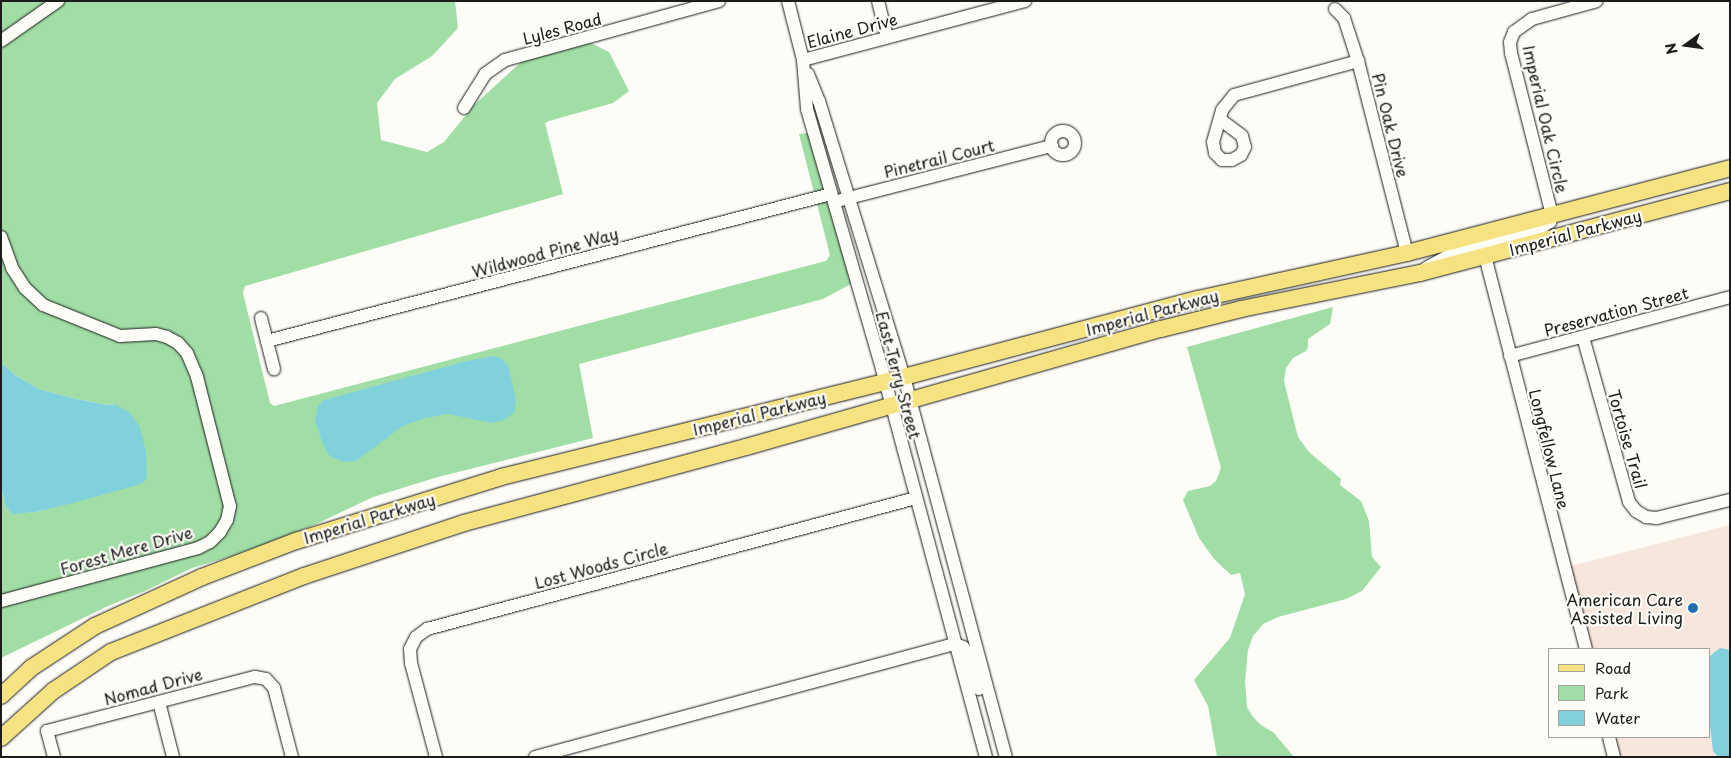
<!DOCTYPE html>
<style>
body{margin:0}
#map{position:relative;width:1731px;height:758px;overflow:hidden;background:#fdfcf7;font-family:"Playpen Sans",sans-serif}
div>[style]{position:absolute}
.built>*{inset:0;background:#f6e6db}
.green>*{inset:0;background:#a0dea6}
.water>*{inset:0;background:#81d1dd}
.roads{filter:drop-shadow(0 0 1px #1c1c1c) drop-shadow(0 0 1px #1c1c1c)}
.minor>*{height:12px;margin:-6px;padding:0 6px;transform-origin:6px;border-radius:6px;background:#fdfcf7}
.minor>.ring{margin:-6px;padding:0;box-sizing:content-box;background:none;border:12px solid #fdfcf7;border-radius:50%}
.major>*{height:16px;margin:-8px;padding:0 8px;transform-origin:8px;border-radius:8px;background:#f5e382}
.dots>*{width:14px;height:14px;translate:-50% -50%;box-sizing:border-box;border:2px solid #fdfcf7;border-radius:50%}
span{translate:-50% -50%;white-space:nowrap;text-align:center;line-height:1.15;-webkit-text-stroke:4.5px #fdfcf7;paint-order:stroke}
.street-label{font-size:16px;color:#1c1c1c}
.poi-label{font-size:16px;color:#1c1c1c}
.right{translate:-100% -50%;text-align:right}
.frame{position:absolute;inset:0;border:2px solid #1c1c1c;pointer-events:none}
.legend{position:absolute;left:1548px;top:648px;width:162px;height:90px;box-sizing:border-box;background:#fdfcf7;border:1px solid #a3a29f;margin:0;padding:6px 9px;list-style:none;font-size:15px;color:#1c1c1c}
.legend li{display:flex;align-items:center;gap:10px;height:25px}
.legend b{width:25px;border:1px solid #a3a29f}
.north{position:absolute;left:1661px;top:20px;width:50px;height:50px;-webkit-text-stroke:4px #fdfcf7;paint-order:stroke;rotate:256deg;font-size:14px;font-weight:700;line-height:20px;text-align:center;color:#1c1c1c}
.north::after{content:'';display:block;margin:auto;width:18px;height:22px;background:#1c1c1c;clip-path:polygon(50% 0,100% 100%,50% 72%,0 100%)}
</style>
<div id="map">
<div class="built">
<i style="clip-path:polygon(1730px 525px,1730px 757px,1618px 757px,1613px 737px,1710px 737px,1710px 649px,1589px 649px,1567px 567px)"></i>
</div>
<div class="green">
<i style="clip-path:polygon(1px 1px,455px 1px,458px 28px,432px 56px,395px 79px,377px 103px,381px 140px,427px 152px,444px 142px,474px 105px,520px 63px,559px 46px,591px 43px,609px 52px,629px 91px,613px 103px,549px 121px,545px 123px,563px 194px,245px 286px,243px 293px,270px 403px,274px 406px,826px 261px,830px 255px,799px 134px,808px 133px,851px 284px,823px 299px,579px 364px,593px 438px,438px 477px,373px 497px,312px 526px,232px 556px,192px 568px,145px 591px,108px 606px,1px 658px,1px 488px,6px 507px,19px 513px,36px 512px,76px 501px,115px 404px,107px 405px,72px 398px,39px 389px,18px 377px,1px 363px)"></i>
<i style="clip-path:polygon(1333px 307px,1330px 324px,1308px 339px,1308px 347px,1306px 351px,1293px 358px,1286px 368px,1284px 381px,1298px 437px,1309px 452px,1341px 479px,1340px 485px,1361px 501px,1369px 521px,1372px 557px,1381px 567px,1362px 591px,1346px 599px,1278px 617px,1263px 624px,1253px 636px,1248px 650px,1245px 681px,1247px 707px,1253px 717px,1261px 725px,1274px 733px,1294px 757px,1217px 757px,1208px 706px,1194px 680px,1230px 638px,1245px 594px,1240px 573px,1231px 575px,1214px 559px,1199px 538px,1183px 500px,1188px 491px,1210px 486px,1216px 481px,1221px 468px,1187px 347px)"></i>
</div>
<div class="water">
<i style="clip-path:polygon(494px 356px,502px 359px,508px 365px,516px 400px,514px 413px,504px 420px,492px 423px,448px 414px,425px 418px,403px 426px,356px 461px,343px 462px,330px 456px,324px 447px,315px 421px,318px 406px,324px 400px,467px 361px)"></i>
<i style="clip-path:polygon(1px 363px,18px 377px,39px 389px,72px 398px,107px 405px,115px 404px,129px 412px,139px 425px,146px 451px,147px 478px,141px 484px,69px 504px,36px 512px,13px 514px,6px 507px,1px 488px)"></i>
<i style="clip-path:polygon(1720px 648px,1730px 650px,1730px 757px,1718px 757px,1713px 751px,1710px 726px,1710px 656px)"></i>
</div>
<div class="roads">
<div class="minor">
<i style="left:788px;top:1px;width:61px;rotate:75.7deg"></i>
<i style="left:803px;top:60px;width:49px;rotate:85.3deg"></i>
<i style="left:807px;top:109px;width:271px;rotate:73.9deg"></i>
<i style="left:882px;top:369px;width:402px;rotate:75deg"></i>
<i style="left:878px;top:1px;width:37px;rotate:76deg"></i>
<i style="left:1335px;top:9px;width:13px;rotate:45deg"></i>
<i style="left:1344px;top:18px;width:45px;rotate:72deg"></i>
<i style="left:1358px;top:61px;width:198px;rotate:75.7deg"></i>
<i style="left:1px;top:41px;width:70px;rotate:-35.1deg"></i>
<i style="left:803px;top:60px;width:230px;rotate:-14.9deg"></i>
<i style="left:808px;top:74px;width:29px;rotate:68deg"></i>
<i style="left:819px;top:101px;width:289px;rotate:72.9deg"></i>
<i style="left:904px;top:377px;width:393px;rotate:75deg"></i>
<i style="left:464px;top:108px;width:40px;rotate:-58deg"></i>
<i style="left:485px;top:74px;width:24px;rotate:-35deg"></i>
<i style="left:505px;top:60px;width:222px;rotate:-15.4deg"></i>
<i style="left:1221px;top:120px;width:26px;rotate:37deg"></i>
<i style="left:1242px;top:136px;width:11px;rotate:75deg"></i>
<i style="left:1245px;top:147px;width:9px;rotate:117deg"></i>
<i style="left:1241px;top:155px;width:10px;rotate:151deg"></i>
<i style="left:1232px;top:160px;width:10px;rotate:180deg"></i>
<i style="left:1222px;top:160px;width:10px;rotate:-135deg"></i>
<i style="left:1215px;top:153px;width:11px;rotate:-100deg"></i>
<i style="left:1213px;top:142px;width:33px;rotate:-74deg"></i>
<i style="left:1222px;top:110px;width:19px;rotate:-51deg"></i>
<i style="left:1234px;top:95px;width:129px;rotate:-15.3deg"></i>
<i class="ring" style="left:1051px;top:131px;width:12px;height:12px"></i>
<i style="left:841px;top:200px;width:218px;rotate:-14.4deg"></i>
<i style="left:1px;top:237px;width:33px;rotate:70deg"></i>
<i style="left:12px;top:268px;width:24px;rotate:57deg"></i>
<i style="left:25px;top:288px;width:25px;rotate:43deg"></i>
<i style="left:43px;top:305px;width:83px;rotate:21.9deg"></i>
<i style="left:120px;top:336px;width:36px;rotate:-3deg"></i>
<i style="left:156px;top:334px;width:11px;rotate:15deg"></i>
<i style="left:167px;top:337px;width:13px;rotate:29deg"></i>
<i style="left:178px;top:343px;width:13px;rotate:48deg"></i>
<i style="left:187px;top:353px;width:26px;rotate:67deg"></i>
<i style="left:197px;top:377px;width:133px;rotate:75.7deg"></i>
<i style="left:230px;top:506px;width:14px;rotate:102deg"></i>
<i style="left:227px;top:520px;width:14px;rotate:120deg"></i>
<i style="left:220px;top:532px;width:14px;rotate:135deg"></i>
<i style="left:210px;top:542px;width:13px;rotate:153deg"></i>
<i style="left:198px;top:548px;width:204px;rotate:164.9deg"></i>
<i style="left:1485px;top:256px;width:406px;rotate:75.6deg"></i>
<i style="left:1426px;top:268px;width:33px;rotate:-29deg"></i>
<i style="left:1455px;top:252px;width:84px;rotate:-14.5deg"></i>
<i style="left:1536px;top:231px;width:17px;rotate:-33deg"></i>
<i style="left:1550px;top:222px;width:7px;rotate:-74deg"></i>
<i style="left:1552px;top:215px;width:167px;rotate:-104.2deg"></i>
<i style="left:1511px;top:53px;width:11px;rotate:-95deg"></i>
<i style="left:1510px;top:42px;width:11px;rotate:-68deg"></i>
<i style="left:1514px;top:32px;width:22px;rotate:-36deg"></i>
<i style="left:1532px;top:19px;width:67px;rotate:-15.5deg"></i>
<i style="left:261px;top:318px;width:53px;rotate:75.7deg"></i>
<i style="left:1583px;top:337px;width:171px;rotate:74.4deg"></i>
<i style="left:1629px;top:502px;width:11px;rotate:52deg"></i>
<i style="left:1636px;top:511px;width:12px;rotate:31deg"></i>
<i style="left:1646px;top:517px;width:11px;rotate:5deg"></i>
<i style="left:1657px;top:518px;width:75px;rotate:-13.9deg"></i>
<i style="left:267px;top:341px;width:583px;rotate:-14.61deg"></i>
<i style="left:1510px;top:356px;width:228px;rotate:-15deg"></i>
<i style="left:159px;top:702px;width:57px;rotate:75.7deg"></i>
<i style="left:1609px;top:737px;width:21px;rotate:76deg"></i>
<i style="left:54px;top:757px;width:27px;rotate:-105deg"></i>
<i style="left:47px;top:731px;width:215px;rotate:-14.6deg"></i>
<i style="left:255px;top:677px;width:11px;rotate:10deg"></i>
<i style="left:266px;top:679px;width:12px;rotate:48deg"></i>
<i style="left:274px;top:688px;width:71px;rotate:75.4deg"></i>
<i style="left:436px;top:757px;width:97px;rotate:-104.9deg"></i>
<i style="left:411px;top:663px;width:14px;rotate:-94deg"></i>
<i style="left:410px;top:649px;width:13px;rotate:-63deg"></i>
<i style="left:416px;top:637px;width:14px;rotate:-36deg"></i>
<i style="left:427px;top:629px;width:506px;rotate:-15deg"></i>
<i style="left:535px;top:757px;width:435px;rotate:-15.1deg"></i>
<i style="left:955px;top:644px;width:9px;rotate:21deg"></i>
<i style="left:963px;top:647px;width:6px;rotate:51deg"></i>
<i style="left:967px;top:652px;width:39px;rotate:72deg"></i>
</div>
<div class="major">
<i style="left:1px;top:696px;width:41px;rotate:-43deg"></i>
<i style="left:31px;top:668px;width:77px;rotate:-33.3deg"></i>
<i style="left:95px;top:626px;width:118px;rotate:-24.6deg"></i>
<i style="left:202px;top:577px;width:101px;rotate:-21deg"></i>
<i style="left:296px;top:541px;width:215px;rotate:-17.3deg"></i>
<i style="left:501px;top:477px;width:396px;rotate:-13.9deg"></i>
<i style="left:885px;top:382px;width:324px;rotate:-14.9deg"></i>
<i style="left:1198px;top:299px;width:214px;rotate:-12.4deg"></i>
<i style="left:1407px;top:253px;width:334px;rotate:-14.7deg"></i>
<i style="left:1px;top:738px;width:70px;rotate:-42.1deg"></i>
<i style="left:53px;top:691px;width:70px;rotate:-33.9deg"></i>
<i style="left:111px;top:652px;width:207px;rotate:-21.5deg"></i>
<i style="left:304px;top:576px;width:169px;rotate:-18.3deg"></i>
<i style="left:464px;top:523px;width:292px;rotate:-15.1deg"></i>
<i style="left:746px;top:447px;width:431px;rotate:-15.9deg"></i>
<i style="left:1161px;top:329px;width:82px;rotate:-14deg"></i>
<i style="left:1241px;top:309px;width:183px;rotate:-11.4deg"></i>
<i style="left:1420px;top:273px;width:321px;rotate:-14.8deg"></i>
</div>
</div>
<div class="dots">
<i style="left:1693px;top:608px;background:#1f6fb2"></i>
</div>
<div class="street-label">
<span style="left:562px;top:28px;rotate:-15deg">Lyles Road</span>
<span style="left:852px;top:30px;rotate:-15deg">Elaine Drive</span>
<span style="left:1546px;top:119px;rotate:77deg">Imperial Oak Circle</span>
<span style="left:1391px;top:125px;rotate:76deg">Pin Oak Drive</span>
<span style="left:939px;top:158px;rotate:-14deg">Pinetrail Court</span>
<span style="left:1575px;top:232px;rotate:-15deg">Imperial Parkway</span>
<span style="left:545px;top:252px;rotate:-15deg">Wildwood Pine Way</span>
<span style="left:1616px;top:311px;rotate:-15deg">Preservation Street</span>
<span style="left:1152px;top:312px;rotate:-15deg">Imperial Parkway</span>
<span style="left:899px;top:375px;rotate:75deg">East Terry Street</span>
<span style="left:759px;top:413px;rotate:-14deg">Imperial Parkway</span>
<span style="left:1628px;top:439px;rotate:74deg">Tortoise Trail</span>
<span style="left:1550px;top:449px;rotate:76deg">Longfellow Lane</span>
<span style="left:369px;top:518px;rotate:-17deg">Imperial Parkway</span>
<span style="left:126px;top:550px;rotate:-16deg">Forest Mere Drive</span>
<span style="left:601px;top:565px;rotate:-15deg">Lost Woods Circle</span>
<span style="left:153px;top:686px;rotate:-15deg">Nomad Drive</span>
</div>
<div class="poi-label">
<span class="right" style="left:1683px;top:608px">American Care<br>Assisted Living</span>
</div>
<div class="frame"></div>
<ul class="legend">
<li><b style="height:6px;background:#f5e382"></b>Road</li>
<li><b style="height:14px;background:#a0dea6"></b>Park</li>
<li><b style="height:14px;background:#81d1dd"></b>Water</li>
</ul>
<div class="north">N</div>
</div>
